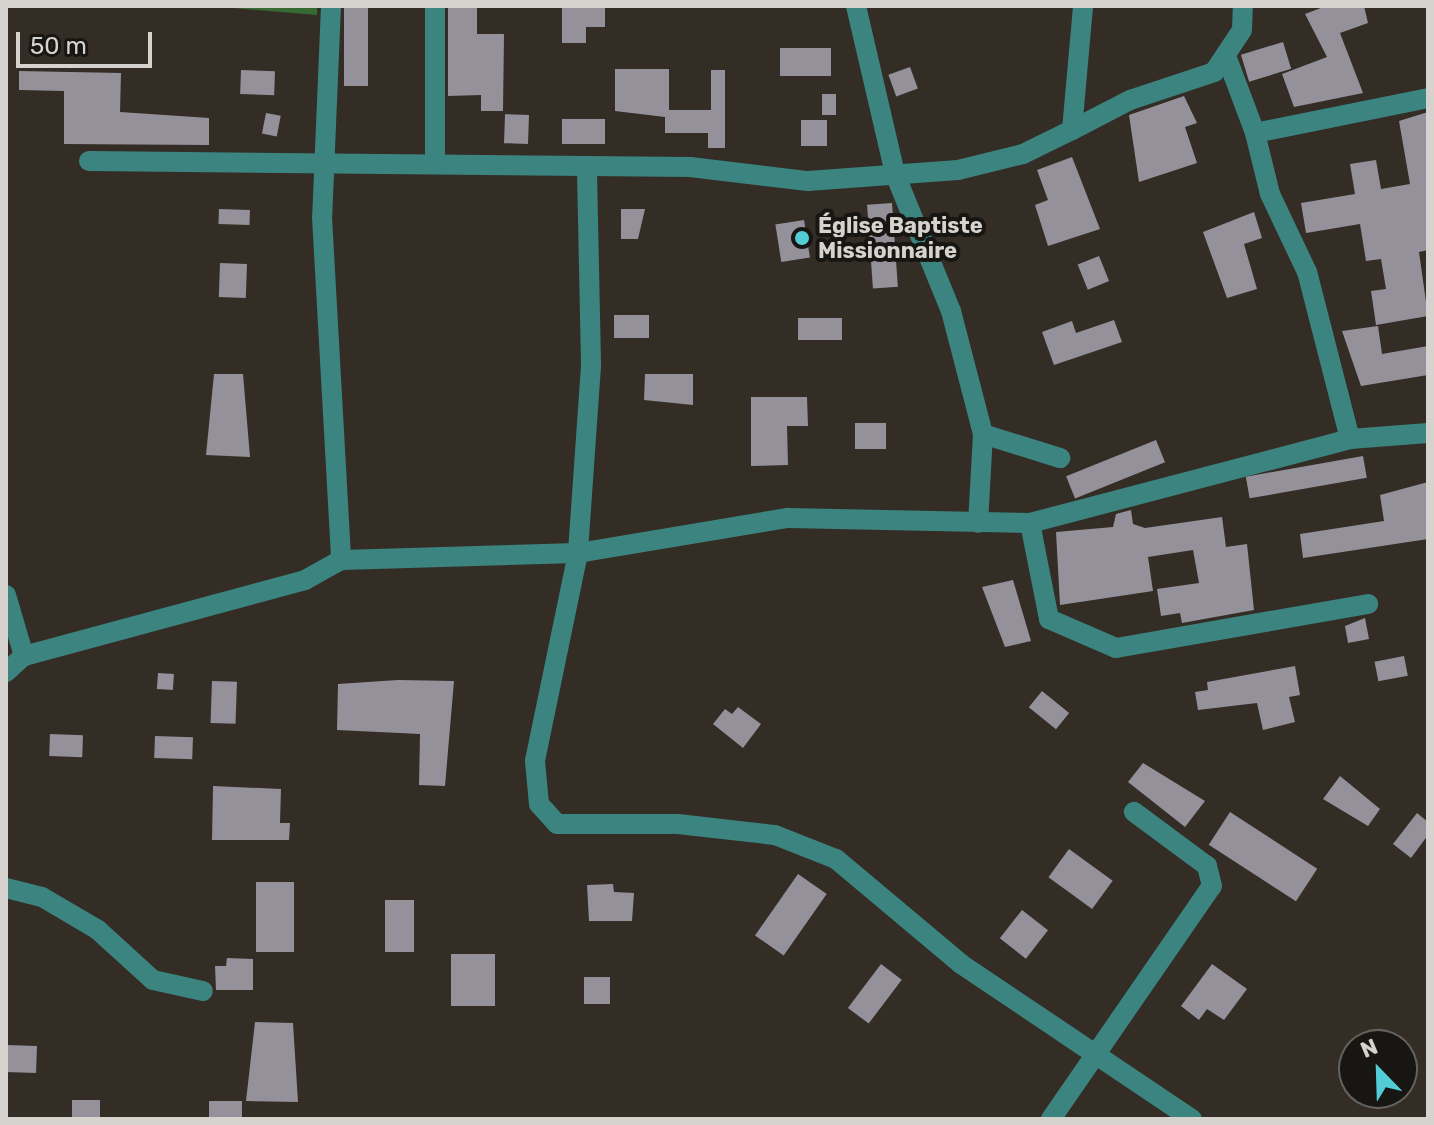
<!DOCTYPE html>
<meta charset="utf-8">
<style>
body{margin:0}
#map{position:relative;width:1434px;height:1125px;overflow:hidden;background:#332d26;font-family:Rubik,sans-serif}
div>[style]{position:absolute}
.forest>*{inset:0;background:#366a32}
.building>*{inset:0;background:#94919b;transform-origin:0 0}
.minor>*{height:20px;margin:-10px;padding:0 10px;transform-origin:10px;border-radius:10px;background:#3b847f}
.dots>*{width:22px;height:22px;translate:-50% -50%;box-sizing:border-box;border:4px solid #181613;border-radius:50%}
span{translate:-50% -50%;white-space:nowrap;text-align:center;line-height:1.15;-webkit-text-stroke:8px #181613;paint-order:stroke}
.poi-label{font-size:22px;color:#d6d2ce;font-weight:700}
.left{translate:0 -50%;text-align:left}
.frame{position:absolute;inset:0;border:8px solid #d6d2ce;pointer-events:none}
.north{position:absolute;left:1338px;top:1029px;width:80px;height:80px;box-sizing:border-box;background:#181613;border:2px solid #64615e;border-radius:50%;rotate:337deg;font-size:22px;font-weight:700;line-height:32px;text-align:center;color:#d6d2ce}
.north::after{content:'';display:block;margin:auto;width:28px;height:36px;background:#52ccd5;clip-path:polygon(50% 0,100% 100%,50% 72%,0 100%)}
.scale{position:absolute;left:16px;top:32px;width:136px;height:36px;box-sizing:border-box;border:4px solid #d6d2ce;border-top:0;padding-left:10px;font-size:24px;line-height:28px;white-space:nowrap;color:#d6d2ce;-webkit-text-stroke:6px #181613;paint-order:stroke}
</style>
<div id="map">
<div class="forest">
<i style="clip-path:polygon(209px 6px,317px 6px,317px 15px)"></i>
</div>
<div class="building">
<i style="left:344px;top:6px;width:24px;height:80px"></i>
<i style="clip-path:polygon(448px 6px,477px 6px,477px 34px,504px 34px,503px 111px,481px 111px,481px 95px,448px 96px)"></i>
<i style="clip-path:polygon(562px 6px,605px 6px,605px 27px,586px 27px,586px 43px,562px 43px)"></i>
<i style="clip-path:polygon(1326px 6px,1364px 6px,1368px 23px,1340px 33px,1363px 93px,1294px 107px,1282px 74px,1327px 57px,1305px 14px)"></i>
<i style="left:1283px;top:42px;width:28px;height:44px;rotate:73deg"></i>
<i style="left:780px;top:48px;width:51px;height:28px"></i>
<i style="left:910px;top:67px;width:23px;height:23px;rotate:70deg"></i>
<i style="clip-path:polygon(615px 69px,669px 69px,669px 110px,711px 110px,711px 70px,725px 70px,725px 148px,708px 148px,708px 133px,665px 133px,665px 117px,615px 111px)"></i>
<i style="left:241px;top:70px;width:34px;height:24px;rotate:2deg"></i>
<i style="clip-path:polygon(19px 71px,121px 73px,120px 112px,209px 118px,209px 145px,64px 144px,64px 91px,19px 90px)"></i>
<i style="left:836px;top:94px;width:21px;height:14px;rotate:90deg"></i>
<i style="clip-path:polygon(1184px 96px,1197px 123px,1185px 127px,1197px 163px,1139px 182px,1129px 115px)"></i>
<i style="clip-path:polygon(1428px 112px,1428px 250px,1419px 252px,1428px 316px,1376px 325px,1371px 291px,1386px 289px,1381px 259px,1366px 261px,1360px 224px,1306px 233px,1301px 203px,1355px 194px,1350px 164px,1376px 160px,1381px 189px,1410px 184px,1399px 121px)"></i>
<i style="left:266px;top:113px;width:15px;height:21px;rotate:11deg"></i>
<i style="left:529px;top:115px;width:29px;height:24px;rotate:92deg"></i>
<i style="left:562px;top:119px;width:43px;height:25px"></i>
<i style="left:801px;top:120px;width:26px;height:26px"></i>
<i style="clip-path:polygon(1072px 157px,1100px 229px,1048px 246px,1035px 205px,1048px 200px,1037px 170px)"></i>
<i style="left:892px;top:203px;width:84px;height:25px;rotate:86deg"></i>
<i style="left:219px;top:209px;width:31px;height:15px;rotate:2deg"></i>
<i style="clip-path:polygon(621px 209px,645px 209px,638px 239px,621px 239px)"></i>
<i style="clip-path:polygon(1254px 212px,1262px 238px,1244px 244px,1257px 289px,1227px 298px,1203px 232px)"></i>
<i style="left:804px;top:220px;width:38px;height:29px;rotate:81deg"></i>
<i style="left:1099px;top:256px;width:27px;height:23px;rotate:68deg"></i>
<i style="left:220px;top:263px;width:27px;height:34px;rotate:2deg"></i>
<i style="left:649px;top:315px;width:23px;height:35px;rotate:90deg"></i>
<i style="left:842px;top:318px;width:22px;height:44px;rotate:90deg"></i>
<i style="clip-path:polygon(1114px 320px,1122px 342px,1054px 365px,1042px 332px,1072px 321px,1076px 333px)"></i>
<i style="clip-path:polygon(1378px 326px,1382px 354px,1428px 346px,1428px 375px,1361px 386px,1342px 331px)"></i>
<i style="clip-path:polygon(214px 374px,243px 374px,250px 457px,206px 455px)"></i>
<i style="clip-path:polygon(645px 374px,693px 374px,693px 405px,644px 400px)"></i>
<i style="clip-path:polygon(751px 397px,807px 397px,808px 426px,787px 426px,788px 465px,751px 466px)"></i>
<i style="left:855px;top:423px;width:31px;height:26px"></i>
<i style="left:1156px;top:440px;width:24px;height:97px;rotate:68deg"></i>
<i style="left:1363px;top:456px;width:22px;height:119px;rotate:80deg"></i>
<i style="clip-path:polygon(1428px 482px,1428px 539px,1303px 558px,1300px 534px,1384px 521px,1380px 495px)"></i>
<i style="clip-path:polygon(1131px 510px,1133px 524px,1145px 528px,1222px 517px,1226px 547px,1247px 544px,1254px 610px,1182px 623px,1180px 613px,1161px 616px,1157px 589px,1199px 583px,1193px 550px,1148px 557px,1153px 591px,1060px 605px,1056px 532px,1113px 527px,1116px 514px)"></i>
<i style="clip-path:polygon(1013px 580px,1031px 641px,1005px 647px,982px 587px)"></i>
<i style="clip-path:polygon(1365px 618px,1369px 639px,1348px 643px,1345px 626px)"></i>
<i style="left:1404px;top:656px;width:20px;height:30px;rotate:79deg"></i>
<i style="clip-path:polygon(1295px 666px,1300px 695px,1289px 697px,1295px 722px,1263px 730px,1257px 703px,1198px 710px,1195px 692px,1208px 690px,1207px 682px)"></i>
<i style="left:158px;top:673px;width:16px;height:16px;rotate:4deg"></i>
<i style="clip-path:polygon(398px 680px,454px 681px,445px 786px,419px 785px,420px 734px,337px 730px,338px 684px)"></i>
<i style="left:212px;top:681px;width:25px;height:42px;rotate:2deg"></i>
<i style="left:1042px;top:691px;width:35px;height:21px;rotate:39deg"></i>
<i style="clip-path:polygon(738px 707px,761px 724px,743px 748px,713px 724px,725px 709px,732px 714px)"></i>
<i style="left:50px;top:734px;width:33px;height:22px;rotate:2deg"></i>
<i style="left:155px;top:736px;width:38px;height:22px;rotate:2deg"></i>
<i style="clip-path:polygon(1143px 763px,1205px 801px,1185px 827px,1128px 782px)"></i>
<i style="clip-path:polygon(1340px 776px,1380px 809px,1368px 826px,1323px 799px)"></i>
<i style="clip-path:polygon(213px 786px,281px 789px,280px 823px,290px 823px,289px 840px,212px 840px)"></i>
<i style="left:1230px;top:812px;width:104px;height:39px;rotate:33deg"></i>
<i style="clip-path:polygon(1417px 813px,1428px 822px,1428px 835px,1411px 858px,1393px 844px)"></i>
<i style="left:1069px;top:849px;width:54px;height:35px;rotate:36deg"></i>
<i style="left:798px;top:874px;width:35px;height:75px;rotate:35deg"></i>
<i style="left:256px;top:882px;width:38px;height:70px"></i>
<i style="clip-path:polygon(613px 884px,614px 892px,634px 893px,632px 921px,589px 921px,587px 885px)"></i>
<i style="left:385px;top:900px;width:29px;height:52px"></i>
<i style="left:1022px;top:910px;width:33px;height:36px;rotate:38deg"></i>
<i style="left:495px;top:954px;width:52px;height:44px;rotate:90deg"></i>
<i style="clip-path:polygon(227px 958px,253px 959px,253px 990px,216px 990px,215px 966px,226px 966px)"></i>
<i style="left:881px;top:964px;width:26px;height:55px;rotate:37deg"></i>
<i style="clip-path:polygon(1212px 964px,1247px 989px,1224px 1020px,1207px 1009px,1199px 1020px,1181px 1006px)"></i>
<i style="left:584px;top:977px;width:26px;height:27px"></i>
<i style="clip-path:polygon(255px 1022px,293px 1023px,298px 1102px,246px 1101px)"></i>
<i style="left:6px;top:1045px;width:31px;height:27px;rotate:2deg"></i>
<i style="left:72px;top:1100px;width:28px;height:19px"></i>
<i style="left:209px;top:1101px;width:33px;height:18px"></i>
</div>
<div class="minor">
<i style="left:331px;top:6px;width:211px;rotate:92.4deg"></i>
<i style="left:322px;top:217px;width:344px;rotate:86.8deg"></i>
<i style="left:856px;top:6px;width:172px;rotate:76.9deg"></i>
<i style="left:895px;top:174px;width:148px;rotate:67.8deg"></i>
<i style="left:951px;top:311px;width:127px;rotate:75.4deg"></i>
<i style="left:983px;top:434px;width:89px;rotate:93.2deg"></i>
<i style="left:1228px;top:61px;width:77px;rotate:69.4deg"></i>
<i style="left:1072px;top:130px;width:65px;rotate:-27.3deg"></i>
<i style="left:1130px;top:100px;width:89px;rotate:-18.4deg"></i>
<i style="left:1214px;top:72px;width:50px;rotate:-56.3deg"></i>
<i style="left:1242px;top:30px;width:24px;rotate:-88deg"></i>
<i style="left:89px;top:161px;width:601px;rotate:0.57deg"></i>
<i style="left:690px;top:167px;width:119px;rotate:6.8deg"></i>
<i style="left:808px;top:181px;width:150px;rotate:-4.2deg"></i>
<i style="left:958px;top:170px;width:67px;rotate:-13.8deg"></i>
<i style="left:1023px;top:154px;width:55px;rotate:-26.1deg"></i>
<i style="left:1072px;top:130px;width:124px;rotate:-84.9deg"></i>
<i style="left:435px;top:164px;width:158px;rotate:-90deg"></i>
<i style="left:587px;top:172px;width:194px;rotate:88.8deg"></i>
<i style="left:591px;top:366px;width:187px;rotate:94deg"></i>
<i style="left:578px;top:553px;width:212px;rotate:101.7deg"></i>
<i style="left:535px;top:761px;width:43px;rotate:84.7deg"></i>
<i style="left:539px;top:804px;width:27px;rotate:48deg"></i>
<i style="left:557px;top:824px;width:121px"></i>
<i style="left:678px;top:824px;width:98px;rotate:6.5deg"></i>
<i style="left:775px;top:835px;width:66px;rotate:21.5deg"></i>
<i style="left:836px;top:859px;width:163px;rotate:40deg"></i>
<i style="left:961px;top:964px;width:278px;rotate:33.9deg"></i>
<i style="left:983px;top:434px;width:81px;rotate:17.3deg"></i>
<i style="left:1350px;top:439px;width:172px;rotate:-104.4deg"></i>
<i style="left:1307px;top:272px;width:86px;rotate:-115.4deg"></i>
<i style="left:1270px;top:194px;width:63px;rotate:-103.8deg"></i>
<i style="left:1255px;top:133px;width:177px;rotate:-11.4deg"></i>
<i style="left:1030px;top:523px;width:98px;rotate:78.8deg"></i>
<i style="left:1049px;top:619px;width:73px;rotate:23.4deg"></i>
<i style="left:1116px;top:648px;width:256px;rotate:-9.9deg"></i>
<i style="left:6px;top:595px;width:64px;rotate:73.6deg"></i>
<i style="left:6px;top:672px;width:24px;rotate:-42deg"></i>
<i style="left:24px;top:656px;width:291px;rotate:-15.1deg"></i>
<i style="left:305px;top:580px;width:41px;rotate:-29.1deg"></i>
<i style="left:341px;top:560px;width:237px;rotate:-1.7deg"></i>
<i style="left:578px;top:553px;width:213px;rotate:-9.5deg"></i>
<i style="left:788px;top:518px;width:242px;rotate:1.2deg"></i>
<i style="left:1030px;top:523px;width:331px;rotate:-14.7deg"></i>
<i style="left:1350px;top:439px;width:78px;rotate:-4.4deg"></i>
<i style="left:6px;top:888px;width:37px;rotate:14deg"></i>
<i style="left:42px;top:897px;width:65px;rotate:30.5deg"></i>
<i style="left:98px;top:930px;width:74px;rotate:42.3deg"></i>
<i style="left:153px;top:980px;width:51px;rotate:12.4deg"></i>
<i style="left:1051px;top:1119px;width:283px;rotate:-55.4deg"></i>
<i style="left:1212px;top:886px;width:21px;rotate:-104deg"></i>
<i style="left:1207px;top:866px;width:91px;rotate:-143.5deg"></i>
</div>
<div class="dots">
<i style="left:802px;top:238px;background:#52ccd5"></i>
</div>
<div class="poi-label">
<span class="left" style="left:818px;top:238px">Église Baptiste<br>Missionnaire</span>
</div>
<div class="frame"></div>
<div class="north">N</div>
<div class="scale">50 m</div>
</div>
